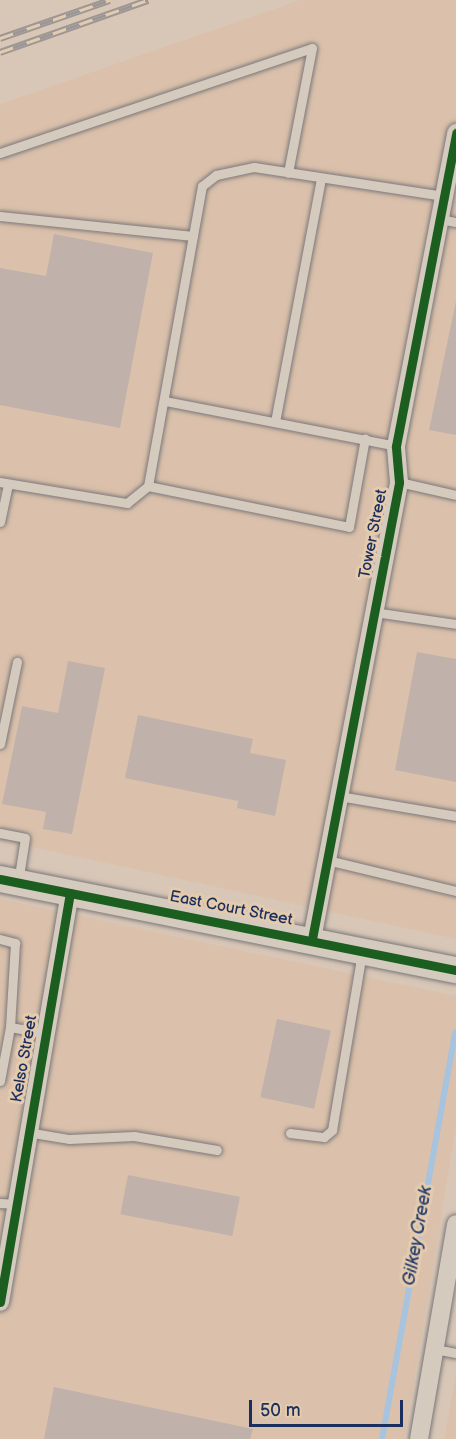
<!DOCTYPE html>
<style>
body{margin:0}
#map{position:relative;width:456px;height:1439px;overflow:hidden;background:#d8c7b7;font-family:"Balsamiq Sans",sans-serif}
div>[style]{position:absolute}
.built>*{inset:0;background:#dbc1ab}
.stream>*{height:6px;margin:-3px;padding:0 3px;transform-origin:3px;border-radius:3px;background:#a7c3dd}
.building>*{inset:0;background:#c0b2aa;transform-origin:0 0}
.roads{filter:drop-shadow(0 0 2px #7c787a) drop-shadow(0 0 2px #7c787a)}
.lane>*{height:9px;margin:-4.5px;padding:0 4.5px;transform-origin:4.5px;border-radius:4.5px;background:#d4cabe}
.street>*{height:18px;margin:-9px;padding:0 9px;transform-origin:9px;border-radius:9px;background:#d4cabe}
.secondary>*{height:26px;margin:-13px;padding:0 13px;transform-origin:13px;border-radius:13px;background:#d4cabe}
.rail>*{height:7px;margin-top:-3.5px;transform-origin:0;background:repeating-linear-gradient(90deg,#e5cbad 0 14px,#9c9795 0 28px);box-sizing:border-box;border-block:2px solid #9c9795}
.cycleway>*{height:9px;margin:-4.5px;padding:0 4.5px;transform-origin:4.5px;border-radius:4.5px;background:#1b5e20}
span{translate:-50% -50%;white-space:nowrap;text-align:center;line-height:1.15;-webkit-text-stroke:6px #e5cbad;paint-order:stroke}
.street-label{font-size:16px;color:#1b2f5e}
.water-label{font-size:18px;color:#273e6c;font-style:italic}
.scale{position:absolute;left:249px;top:1400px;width:154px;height:27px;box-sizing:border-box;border:3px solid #1b2f5e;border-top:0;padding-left:8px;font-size:18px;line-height:21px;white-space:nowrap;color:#1b2f5e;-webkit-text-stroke:4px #e5cbad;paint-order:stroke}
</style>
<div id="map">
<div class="built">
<i style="clip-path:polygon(300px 0,456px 0,456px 939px,0 840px,0 104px)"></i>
<i style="clip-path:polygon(0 899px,456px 996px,456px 1128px,404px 1439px,0 1439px)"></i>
<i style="clip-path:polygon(456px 1375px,456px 1439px,444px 1439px)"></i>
</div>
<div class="stream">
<i style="left:382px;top:1439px;width:413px;rotate:-79.8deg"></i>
</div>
<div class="building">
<i style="clip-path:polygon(54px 234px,153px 253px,120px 428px,0 405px,0 268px,46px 276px)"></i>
<i style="clip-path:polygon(456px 301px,456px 435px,429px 430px)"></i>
<i style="clip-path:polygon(417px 652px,456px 659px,456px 782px,395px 770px)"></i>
<i style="clip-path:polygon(68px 661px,105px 668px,72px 834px,43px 829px,46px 812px,2px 804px,22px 706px,58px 713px)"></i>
<i style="clip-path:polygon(138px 715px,253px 739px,250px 753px,286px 760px,275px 816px,237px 808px,238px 801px,125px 778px)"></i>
<i style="left:277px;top:1019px;width:55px;height:80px;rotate:12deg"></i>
<i style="left:128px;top:1175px;width:114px;height:40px;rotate:11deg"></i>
<i style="clip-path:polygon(54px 1387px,253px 1429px,250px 1439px,44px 1439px)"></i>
</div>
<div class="roads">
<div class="lane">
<i style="left:0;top:153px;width:329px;rotate:-18.6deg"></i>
<i style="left:312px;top:48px;width:127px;rotate:100.9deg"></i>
<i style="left:0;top:216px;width:194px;rotate:5.9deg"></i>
<i style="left:440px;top:219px;width:16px;rotate:11deg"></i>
<i style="left:165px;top:401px;width:235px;rotate:11deg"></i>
<i style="left:275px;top:422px;width:248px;rotate:-79.3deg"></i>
<i style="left:0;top:482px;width:129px;rotate:9.4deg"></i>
<i style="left:127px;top:503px;width:27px;rotate:-39deg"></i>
<i style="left:148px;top:486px;width:305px;rotate:-79.8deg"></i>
<i style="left:202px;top:186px;width:18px;rotate:-38deg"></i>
<i style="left:216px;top:175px;width:39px;rotate:-12deg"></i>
<i style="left:254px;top:167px;width:192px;rotate:8.7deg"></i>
<i style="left:399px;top:482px;width:58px;rotate:12.8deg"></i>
<i style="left:148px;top:486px;width:205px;rotate:11.5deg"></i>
<i style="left:349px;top:527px;width:90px;rotate:-79.8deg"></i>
<i style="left:0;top:522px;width:39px;rotate:-78deg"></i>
<i style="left:374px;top:612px;width:83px;rotate:8.3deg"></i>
<i style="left:0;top:744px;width:84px;rotate:-78.3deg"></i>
<i style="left:339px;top:796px;width:119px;rotate:9.7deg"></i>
<i style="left:0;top:833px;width:25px;rotate:11deg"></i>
<i style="left:25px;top:838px;width:45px;rotate:99deg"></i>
<i style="left:327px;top:860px;width:133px;rotate:13.5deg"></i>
<i style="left:0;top:939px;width:16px;rotate:15deg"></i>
<i style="left:15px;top:943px;width:84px;rotate:93.4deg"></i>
<i style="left:10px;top:1027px;width:36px;rotate:10deg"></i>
<i style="left:0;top:1081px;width:55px;rotate:-79.5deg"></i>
<i style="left:27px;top:1132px;width:43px;rotate:9.5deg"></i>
<i style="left:69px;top:1139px;width:65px;rotate:-2.6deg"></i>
<i style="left:134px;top:1136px;width:84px;rotate:9.6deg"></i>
<i style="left:290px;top:1133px;width:34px;rotate:7deg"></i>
<i style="left:324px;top:1137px;width:11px;rotate:-41deg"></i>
<i style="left:332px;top:1130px;width:180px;rotate:-80.4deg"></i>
<i style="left:0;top:1203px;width:17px;rotate:3deg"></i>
<i style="left:435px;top:1349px;width:21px;rotate:11deg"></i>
</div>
<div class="street">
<i style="left:312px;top:939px;width:465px;rotate:-79.2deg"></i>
<i style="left:399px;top:482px;width:36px;rotate:-95deg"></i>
<i style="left:396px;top:446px;width:319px;rotate:-79.1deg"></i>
<i style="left:0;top:1302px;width:415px;rotate:-80.3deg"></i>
<i style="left:419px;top:1439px;width:218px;rotate:-80.2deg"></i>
</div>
<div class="secondary">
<i style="left:0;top:879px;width:465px;rotate:11.3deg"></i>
</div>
</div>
<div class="rail">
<i style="left:0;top:38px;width:116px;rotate:-19.1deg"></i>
<i style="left:0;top:52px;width:157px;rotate:-19.4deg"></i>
</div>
<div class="cycleway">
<i style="left:0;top:879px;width:465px;rotate:11.3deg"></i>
<i style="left:312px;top:939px;width:465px;rotate:-79.2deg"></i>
<i style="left:399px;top:482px;width:36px;rotate:-95deg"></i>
<i style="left:396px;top:446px;width:319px;rotate:-79.1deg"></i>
<i style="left:0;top:1302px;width:415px;rotate:-80.3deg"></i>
</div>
<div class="street-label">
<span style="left:374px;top:534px;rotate:-79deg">Tower Street</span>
<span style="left:231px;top:909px;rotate:11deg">East Court Street</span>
<span style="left:25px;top:1059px;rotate:-80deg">Kelso Street</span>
</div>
<div class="water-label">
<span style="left:418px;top:1236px;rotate:-80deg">Gilkey Creek</span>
</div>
<div class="scale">50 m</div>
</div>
